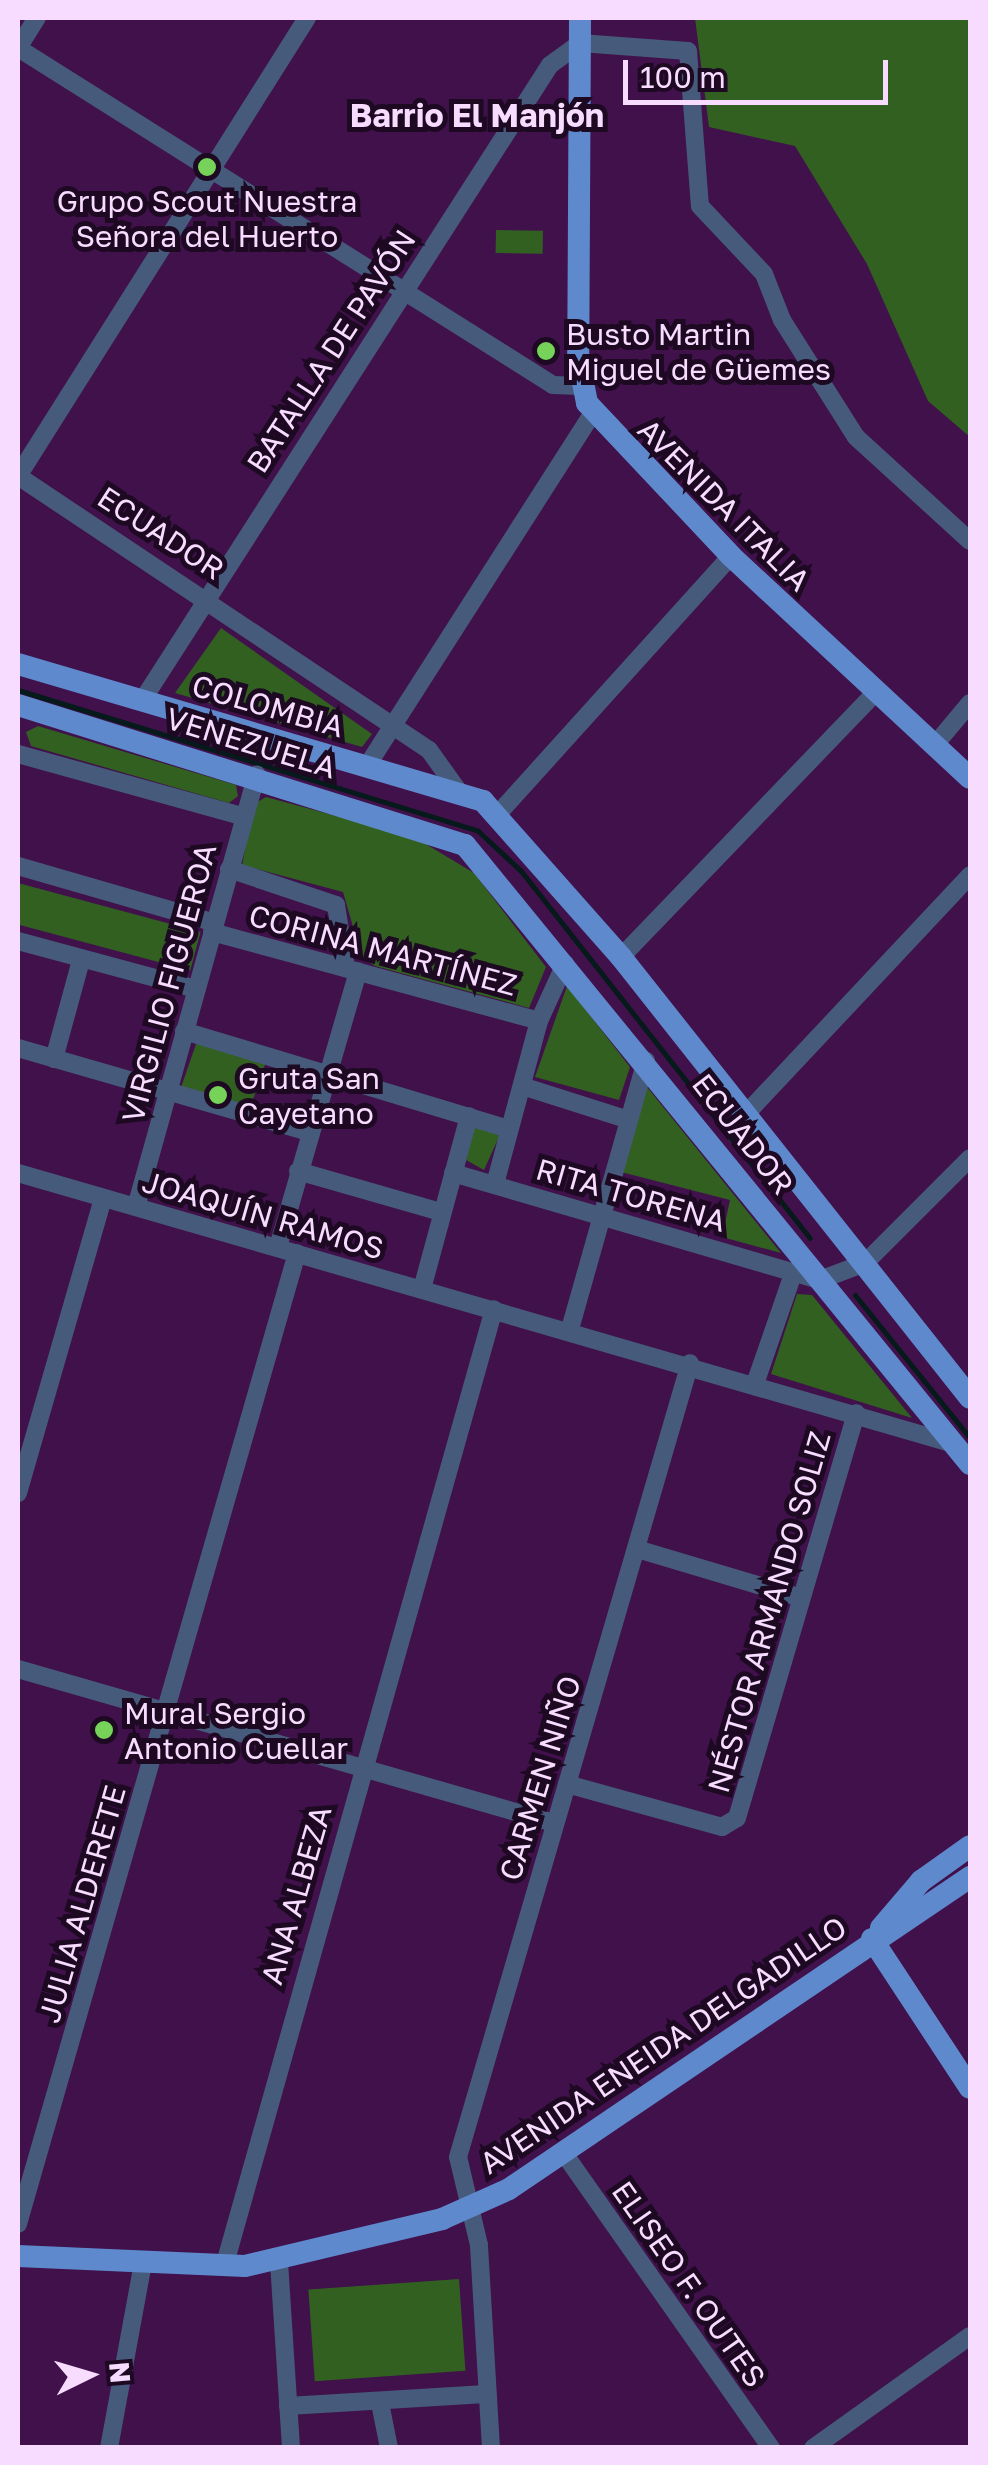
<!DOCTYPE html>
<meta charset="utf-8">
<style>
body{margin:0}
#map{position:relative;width:988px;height:2465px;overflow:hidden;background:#40114b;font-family:"Golos Text",sans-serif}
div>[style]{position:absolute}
.green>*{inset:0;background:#316021;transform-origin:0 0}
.stream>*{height:5px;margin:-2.5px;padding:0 2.5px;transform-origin:2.5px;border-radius:2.5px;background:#061a1b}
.minor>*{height:18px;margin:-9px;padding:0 9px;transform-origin:9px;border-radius:9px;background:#465b7c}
.major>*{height:22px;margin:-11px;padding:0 11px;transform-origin:11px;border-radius:11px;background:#5e8acd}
.dots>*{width:28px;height:28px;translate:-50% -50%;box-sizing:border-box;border:5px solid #1d0922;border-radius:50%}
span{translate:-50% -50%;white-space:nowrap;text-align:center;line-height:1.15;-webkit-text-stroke:10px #1d0922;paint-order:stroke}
.poi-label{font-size:30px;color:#f7dcff}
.left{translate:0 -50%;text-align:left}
.street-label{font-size:30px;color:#f7dcff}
.neighbourhood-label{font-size:32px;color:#f7dcff;font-weight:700}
.frame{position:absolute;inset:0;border:20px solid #f7dcff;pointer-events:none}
.north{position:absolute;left:40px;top:2325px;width:100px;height:100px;-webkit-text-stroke:8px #1d0922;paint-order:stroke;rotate:85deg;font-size:28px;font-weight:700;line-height:40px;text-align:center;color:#f7dcff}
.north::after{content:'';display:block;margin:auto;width:35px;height:45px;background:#f7dcff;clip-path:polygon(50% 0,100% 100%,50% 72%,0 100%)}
.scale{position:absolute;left:623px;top:60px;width:265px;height:45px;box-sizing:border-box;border:5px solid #f7dcff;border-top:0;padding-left:12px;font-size:30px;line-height:35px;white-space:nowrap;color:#f7dcff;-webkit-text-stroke:8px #1d0922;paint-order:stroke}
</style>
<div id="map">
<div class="green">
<i style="clip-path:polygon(695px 18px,970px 18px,970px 437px,928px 401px,867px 264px,795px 146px,709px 127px)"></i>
<i style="left:496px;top:230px;width:47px;height:23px;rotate:1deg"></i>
<i style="clip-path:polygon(221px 628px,372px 734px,362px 747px,175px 693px)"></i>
<i style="clip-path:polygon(38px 726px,236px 785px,238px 796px,229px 803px,31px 746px,26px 732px)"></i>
<i style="clip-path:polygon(266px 797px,414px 837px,474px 873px,546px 967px,529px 1008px,375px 966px,362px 958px,343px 892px,242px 865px,254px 804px)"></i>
<i style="left:18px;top:883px;width:189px;height:40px;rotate:15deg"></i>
<i style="clip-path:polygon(567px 986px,630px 1067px,619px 1100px,535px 1077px)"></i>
<i style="left:197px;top:1041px;width:72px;height:48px;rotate:19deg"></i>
<i style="clip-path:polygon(647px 1087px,781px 1253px,722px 1237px,730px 1200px,621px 1172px)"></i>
<i style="clip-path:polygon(474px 1127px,497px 1129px,499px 1137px,484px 1170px,466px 1160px)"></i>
<i style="clip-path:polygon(797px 1294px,812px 1295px,912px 1418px,771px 1374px)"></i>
<i style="left:459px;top:2279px;width:92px;height:151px;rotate:86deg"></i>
</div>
<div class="stream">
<i style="left:18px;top:690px;width:481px;rotate:17deg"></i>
<i style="left:478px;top:831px;width:59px;rotate:42.9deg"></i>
<i style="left:521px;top:871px;width:467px;rotate:51.8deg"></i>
<i style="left:855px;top:1295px;width:184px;rotate:51.2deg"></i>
</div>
<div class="minor">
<i style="left:307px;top:18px;width:542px;rotate:122.25deg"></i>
<i style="left:18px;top:476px;width:494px;rotate:33.7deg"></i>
<i style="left:429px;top:750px;width:48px;rotate:54.3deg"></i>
<i style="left:18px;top:48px;width:632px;rotate:32.21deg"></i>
<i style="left:553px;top:385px;width:27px;rotate:2deg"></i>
<i style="left:18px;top:48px;width:36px;rotate:-58deg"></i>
<i style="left:142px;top:701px;width:756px;rotate:-57.32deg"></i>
<i style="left:550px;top:65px;width:37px;rotate:-36deg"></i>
<i style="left:580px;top:43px;width:108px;rotate:4.2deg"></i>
<i style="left:688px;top:51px;width:155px;rotate:85.6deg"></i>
<i style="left:700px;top:206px;width:93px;rotate:46.7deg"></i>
<i style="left:764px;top:274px;width:49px;rotate:68.6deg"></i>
<i style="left:782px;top:320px;width:138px;rotate:57.7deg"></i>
<i style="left:856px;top:437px;width:154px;rotate:42.4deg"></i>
<i style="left:934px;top:746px;width:56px;rotate:-50.1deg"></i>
<i style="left:18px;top:754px;width:232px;rotate:15.5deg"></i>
<i style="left:367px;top:766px;width:419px;rotate:-57.4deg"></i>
<i style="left:497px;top:815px;width:349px;rotate:-47.9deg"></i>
<i style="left:18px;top:866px;width:205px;rotate:16.1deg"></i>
<i style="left:229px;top:869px;width:113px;rotate:18.6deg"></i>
<i style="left:336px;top:905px;width:64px;rotate:81deg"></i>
<i style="left:212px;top:932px;width:339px;rotate:15.2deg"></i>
<i style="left:18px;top:941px;width:184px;rotate:15.1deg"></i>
<i style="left:621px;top:957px;width:366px;rotate:-46.1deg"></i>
<i style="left:184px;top:1031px;width:339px;rotate:16.8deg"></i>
<i style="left:18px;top:1048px;width:303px;rotate:16.1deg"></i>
<i style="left:54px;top:1059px;width:103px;rotate:-74.7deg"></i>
<i style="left:522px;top:1086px;width:109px;rotate:17.6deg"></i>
<i style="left:745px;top:1115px;width:329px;rotate:-46.8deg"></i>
<i style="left:298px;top:1171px;width:149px;rotate:16deg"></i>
<i style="left:18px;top:1173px;width:974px;rotate:16.15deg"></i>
<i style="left:453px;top:1173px;width:382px;rotate:16.3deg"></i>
<i style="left:820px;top:1280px;width:48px;rotate:-20.7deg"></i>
<i style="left:865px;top:1263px;width:148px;rotate:-45deg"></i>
<i style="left:495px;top:1184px;width:169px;rotate:-74.9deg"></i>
<i style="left:539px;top:1021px;width:63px;rotate:-65.5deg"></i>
<i style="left:136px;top:1207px;width:449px;rotate:-74.4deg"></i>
<i style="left:278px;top:1247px;width:287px;rotate:-73.8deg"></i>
<i style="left:422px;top:1289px;width:179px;rotate:-74.8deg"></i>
<i style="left:570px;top:1329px;width:279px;rotate:-74.2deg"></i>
<i style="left:756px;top:1381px;width:116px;rotate:-70.9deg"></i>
<i style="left:18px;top:1493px;width:307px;rotate:-73.9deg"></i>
<i style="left:637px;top:1549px;width:171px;rotate:16.6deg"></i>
<i style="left:18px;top:1669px;width:558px;rotate:16.03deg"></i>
<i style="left:567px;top:1784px;width:161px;rotate:15.5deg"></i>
<i style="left:722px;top:1827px;width:17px;rotate:-31deg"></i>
<i style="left:737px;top:1818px;width:422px;rotate:-73.6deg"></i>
<i style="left:563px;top:2152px;width:362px;rotate:54.9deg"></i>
<i style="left:18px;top:2224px;width:1010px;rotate:-73.97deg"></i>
<i style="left:279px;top:2262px;width:186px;rotate:86.3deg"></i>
<i style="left:224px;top:2267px;width:995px;rotate:-74.26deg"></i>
<i style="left:380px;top:2403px;width:46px;rotate:78.7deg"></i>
<i style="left:288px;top:2406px;width:198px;rotate:-3.5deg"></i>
<i style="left:109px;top:2448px;width:183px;rotate:-79.6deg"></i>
<i style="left:491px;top:2448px;width:203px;rotate:-93.4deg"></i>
<i style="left:479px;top:2245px;width:90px;rotate:-103.4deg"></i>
<i style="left:458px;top:2157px;width:827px;rotate:-73.71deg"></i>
<i style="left:813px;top:2448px;width:193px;rotate:-35.5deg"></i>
</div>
<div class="major">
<i style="left:580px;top:18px;width:339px;rotate:90.3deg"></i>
<i style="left:578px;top:357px;width:47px;rotate:78.9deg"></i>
<i style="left:587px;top:403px;width:210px;rotate:46.7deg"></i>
<i style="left:731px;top:556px;width:326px;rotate:42.9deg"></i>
<i style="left:18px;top:664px;width:485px;rotate:16.4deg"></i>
<i style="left:483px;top:801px;width:208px;rotate:48.5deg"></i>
<i style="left:621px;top:957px;width:562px;rotate:51.64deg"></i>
<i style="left:18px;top:705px;width:468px;rotate:17.4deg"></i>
<i style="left:465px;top:845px;width:799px;rotate:50.79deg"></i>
<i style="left:881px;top:1928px;width:62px;rotate:-49.6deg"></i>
<i style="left:921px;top:1881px;width:60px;rotate:-35.5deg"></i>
<i style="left:872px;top:1939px;width:178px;rotate:56.7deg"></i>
<i style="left:18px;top:2256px;width:227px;rotate:2.5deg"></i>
<i style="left:245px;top:2266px;width:203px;rotate:-13.4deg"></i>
<i style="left:442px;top:2219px;width:73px;rotate:-24.1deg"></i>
<i style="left:509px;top:2189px;width:557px;rotate:-34.09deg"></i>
</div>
<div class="dots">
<i style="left:207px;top:167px;background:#77d259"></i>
<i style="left:546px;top:351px;background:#77d259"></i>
<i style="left:218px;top:1095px;background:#77d259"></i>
<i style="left:104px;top:1730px;background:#77d259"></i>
</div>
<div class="poi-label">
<span style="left:207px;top:218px">Grupo Scout Nuestra<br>Señora del Huerto</span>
<span class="left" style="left:566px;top:351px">Busto Martin<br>Miguel de Güemes</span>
<span class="left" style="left:238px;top:1095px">Gruta San<br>Cayetano</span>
<span class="left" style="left:124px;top:1730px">Mural Sergio<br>Antonio Cuellar</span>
</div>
<div class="street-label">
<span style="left:331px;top:351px;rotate:-57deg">BATALLA DE PAVÓN</span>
<span style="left:724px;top:505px;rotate:45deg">AVENIDA ITALIA</span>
<span style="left:161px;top:533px;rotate:33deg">ECUADOR</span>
<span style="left:268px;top:706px;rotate:16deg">COLOMBIA</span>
<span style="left:251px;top:743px;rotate:17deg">VENEZUELA</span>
<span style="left:383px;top:950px;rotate:15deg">CORINA MARTÍNEZ</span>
<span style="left:169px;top:983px;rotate:-75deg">VIRGILIO FIGUEROA</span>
<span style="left:743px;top:1134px;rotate:52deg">ECUADOR</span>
<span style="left:631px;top:1195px;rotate:16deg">RITA TORENA</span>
<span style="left:263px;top:1215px;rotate:16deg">JOAQUÍN RAMOS</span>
<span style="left:769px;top:1612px;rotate:-74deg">NÉSTOR ARMANDO SOLIZ</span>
<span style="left:540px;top:1778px;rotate:-73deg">CARMEN NIÑO</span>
<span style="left:296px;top:1895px;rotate:-74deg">ANA ALBEZA</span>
<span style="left:82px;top:1904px;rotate:-74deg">JULIA ALDERETE</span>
<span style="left:663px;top:2045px;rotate:-34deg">AVENIDA ENEIDA DELGADILLO</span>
<span style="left:689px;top:2284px;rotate:55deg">ELISEO F. OUTES</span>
</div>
<div class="neighbourhood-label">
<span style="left:477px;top:115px">Barrio El Manjón</span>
</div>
<div class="frame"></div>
<div class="north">N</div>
<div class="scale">100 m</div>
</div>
